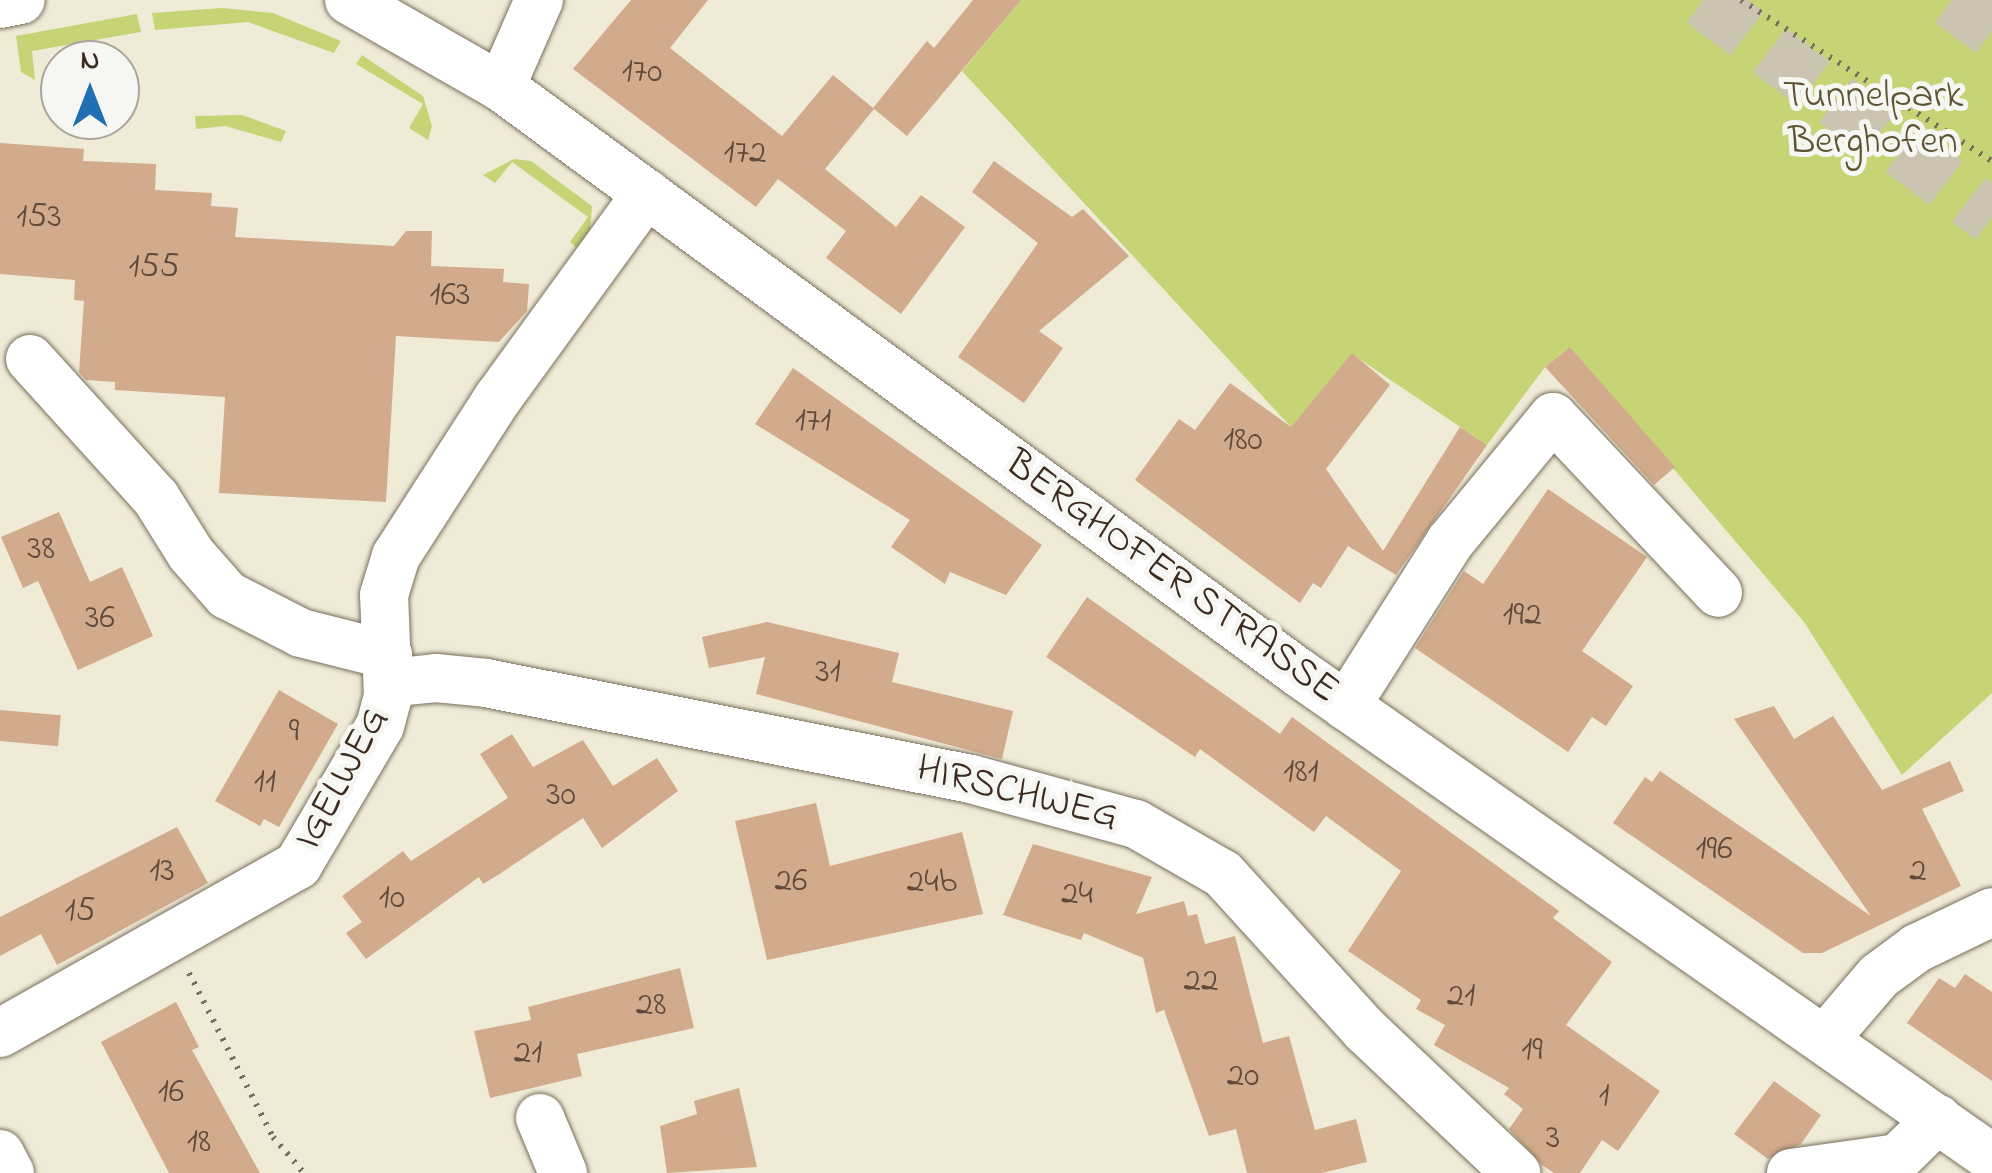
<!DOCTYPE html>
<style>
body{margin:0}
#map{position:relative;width:1992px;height:1173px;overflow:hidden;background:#efebd6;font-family:"Indie Flower",sans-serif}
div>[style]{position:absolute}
.green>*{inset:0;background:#c6d476}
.building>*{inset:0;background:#d2ab8c;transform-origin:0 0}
.highway-tunnel>*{height:55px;margin-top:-27.5px;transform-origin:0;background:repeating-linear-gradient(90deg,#cbc4b1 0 55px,transparent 0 83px)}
.path>*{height:6px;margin-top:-3px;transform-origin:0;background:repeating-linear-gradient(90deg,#7a6e5e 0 2.5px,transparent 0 10.5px)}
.roads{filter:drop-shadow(0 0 2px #7a6e5e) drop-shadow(0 0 2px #7a6e5e)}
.minor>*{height:48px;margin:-24px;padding:0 24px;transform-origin:24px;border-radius:24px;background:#fff}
span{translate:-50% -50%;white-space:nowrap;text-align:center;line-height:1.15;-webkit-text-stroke:10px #f6f6f2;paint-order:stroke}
.number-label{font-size:35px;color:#614a3a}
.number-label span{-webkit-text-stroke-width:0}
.park-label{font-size:40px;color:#5e5434}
.street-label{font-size:40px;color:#3b2a1e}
.north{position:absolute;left:40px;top:40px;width:100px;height:100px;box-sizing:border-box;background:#f6f6f2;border:2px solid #aba49d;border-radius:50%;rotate:0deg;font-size:28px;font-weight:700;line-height:40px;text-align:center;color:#3b2a1e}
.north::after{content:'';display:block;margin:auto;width:35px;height:45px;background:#1f6fb2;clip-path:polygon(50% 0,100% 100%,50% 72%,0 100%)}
</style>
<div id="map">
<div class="green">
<i style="clip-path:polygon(1021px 0,1977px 0,1992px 12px,1992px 693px,1902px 775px,1804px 622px,1570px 347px,1545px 367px,1487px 445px,1352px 354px,1291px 427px,962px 71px)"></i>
<i style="clip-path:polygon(222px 8px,273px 13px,341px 41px,334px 53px,248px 22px,155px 30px,152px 13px)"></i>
<i style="clip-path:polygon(137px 14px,141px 32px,32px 51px,35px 80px,21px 72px,16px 36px)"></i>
<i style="clip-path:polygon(362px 55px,423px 96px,432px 126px,428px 140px,409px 128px,423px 104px,356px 64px)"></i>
<i style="clip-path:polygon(242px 115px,286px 131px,281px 142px,225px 126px,196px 129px,195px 116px)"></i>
<i style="clip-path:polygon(514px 159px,531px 161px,592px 206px,590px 231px,577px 248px,570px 242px,588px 217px,512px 162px,495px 183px,483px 175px)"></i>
</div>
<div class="building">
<i style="clip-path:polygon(631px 0,708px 0,670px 48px,782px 136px,833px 75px,873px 108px,927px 41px,934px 48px,973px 0,1021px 0,907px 136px,874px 109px,825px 169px,896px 227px,921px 195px,965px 227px,901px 314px,826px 258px,846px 231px,778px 179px,756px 207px,573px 69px)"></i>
<i style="clip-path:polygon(0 143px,84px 149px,83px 161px,156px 164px,155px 190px,212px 193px,211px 206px,238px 208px,235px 237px,394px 246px,406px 231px,432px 231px,431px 266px,504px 269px,503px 282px,529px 284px,527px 311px,499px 342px,396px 336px,386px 502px,219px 493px,225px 397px,115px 390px,115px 382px,86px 380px,79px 372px,84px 301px,74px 300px,75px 280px,0 274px)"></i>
<i style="clip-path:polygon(994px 161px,1072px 217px,1083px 209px,1129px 256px,1039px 331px,1063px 348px,1024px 403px,958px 357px,1038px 243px,972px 192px)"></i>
<i style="clip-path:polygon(1570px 347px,1675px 467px,1654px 485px,1545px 367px)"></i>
<i style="clip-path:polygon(1352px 353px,1390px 385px,1326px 469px,1383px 551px,1460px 427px,1487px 445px,1396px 575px,1348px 546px,1321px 588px,1313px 583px,1300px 603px,1135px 480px,1179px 419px,1195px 430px,1230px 383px,1291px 427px)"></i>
<i style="clip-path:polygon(793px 368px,1042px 545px,1006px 595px,950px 572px,945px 584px,891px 547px,910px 520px,755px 424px)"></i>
<i style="clip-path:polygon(1548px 489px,1647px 557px,1582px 651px,1633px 686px,1606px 726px,1592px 717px,1568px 752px,1415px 648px,1464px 571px,1483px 584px)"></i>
<i style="clip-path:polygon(59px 512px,90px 582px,122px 567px,153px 636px,78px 670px,38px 581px,23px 588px,1px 537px)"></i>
<i style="clip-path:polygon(1087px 597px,1280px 734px,1292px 717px,1559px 911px,1553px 918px,1612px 962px,1566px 1025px,1660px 1091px,1618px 1151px,1602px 1140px,1580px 1173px,1554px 1173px,1542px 1165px,1509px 1129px,1523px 1109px,1504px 1094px,1509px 1088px,1434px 1045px,1445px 1025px,1416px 1009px,1421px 1000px,1348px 951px,1401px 871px,1326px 816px,1314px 832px,1200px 749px,1195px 757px,1046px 657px)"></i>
<i style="clip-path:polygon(767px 622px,899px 653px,892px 682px,1013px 711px,1002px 759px,756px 694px,765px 657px,709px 668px,702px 637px)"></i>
<i style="clip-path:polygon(279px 690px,338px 724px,279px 827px,264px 819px,260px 826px,215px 801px)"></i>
<i style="clip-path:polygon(1774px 706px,1794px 739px,1833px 716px,1882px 790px,1950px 761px,1964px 791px,1922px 809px,1961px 886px,1822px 953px,1803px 953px,1613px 823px,1645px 777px,1652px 782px,1660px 771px,1871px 916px,1734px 719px)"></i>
<i style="left:0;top:710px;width:61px;height:31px;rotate:5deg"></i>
<i style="clip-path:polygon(512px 734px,533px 767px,583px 740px,613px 786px,657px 758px,678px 791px,602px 848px,583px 818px,498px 875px,483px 884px,479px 877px,366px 959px,346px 933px,362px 922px,342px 896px,403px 851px,411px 861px,508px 798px,480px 754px)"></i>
<i style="clip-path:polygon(816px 803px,830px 866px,962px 832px,983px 914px,767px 960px,735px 821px)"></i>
<i style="clip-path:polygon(177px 827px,208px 883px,57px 965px,41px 934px,0 956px,0 917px)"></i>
<i style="clip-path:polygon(1033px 844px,1152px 877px,1136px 914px,1184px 901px,1188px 916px,1197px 914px,1205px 944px,1235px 936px,1263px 1043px,1289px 1036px,1315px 1130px,1356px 1119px,1367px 1162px,1322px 1173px,1247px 1173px,1236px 1129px,1209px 1136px,1164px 1010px,1156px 1013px,1143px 958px,1084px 933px,1081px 940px,1003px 915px)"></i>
<i style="clip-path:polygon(680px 968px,694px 1028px,577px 1054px,582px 1076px,490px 1098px,474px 1031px,531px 1020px,528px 1007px)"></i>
<i style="clip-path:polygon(1965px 974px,1992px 992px,1992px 1081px,1907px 1023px,1939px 978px,1955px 988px)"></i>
<i style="clip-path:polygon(176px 1002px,199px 1047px,192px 1050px,260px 1173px,169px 1173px,101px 1042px)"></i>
<i style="clip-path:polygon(1774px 1081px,1821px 1115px,1801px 1144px,1768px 1159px,1734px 1134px)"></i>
<i style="clip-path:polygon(739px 1088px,757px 1167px,667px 1173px,660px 1126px,697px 1114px,694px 1101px)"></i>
</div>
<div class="highway-tunnel">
<i style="left:1703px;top:0;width:361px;rotate:36.9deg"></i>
<i style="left:1951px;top:0;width:51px;rotate:36.2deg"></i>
</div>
<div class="path">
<i style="left:1741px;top:0;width:298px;rotate:32.7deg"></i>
<i style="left:189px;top:973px;width:184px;rotate:62.9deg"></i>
<i style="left:273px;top:1137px;width:48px;rotate:49.3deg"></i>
</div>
<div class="roads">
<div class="minor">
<i style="left:349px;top:0;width:175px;rotate:29.8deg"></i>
<i style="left:501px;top:87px;width:989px;rotate:36.28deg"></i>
<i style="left:1298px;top:672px;width:847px;rotate:35deg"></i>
<i style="left:0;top:4px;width:21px;rotate:-11deg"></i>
<i style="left:501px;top:87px;width:95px;rotate:-66.4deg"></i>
<i style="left:30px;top:359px;width:188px;rotate:47.8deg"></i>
<i style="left:156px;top:498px;width:66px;rotate:58deg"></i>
<i style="left:191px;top:554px;width:55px;rotate:48.7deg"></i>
<i style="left:227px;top:595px;width:83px;rotate:27.2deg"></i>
<i style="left:301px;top:633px;width:90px;rotate:14.2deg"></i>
<i style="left:388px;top:683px;width:48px;rotate:-5.9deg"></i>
<i style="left:436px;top:678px;width:50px;rotate:5.7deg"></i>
<i style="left:486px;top:683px;width:494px;rotate:11.2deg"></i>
<i style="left:971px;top:779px;width:171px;rotate:15.3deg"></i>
<i style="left:1136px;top:824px;width:100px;rotate:29.9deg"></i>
<i style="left:1223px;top:874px;width:212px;rotate:47.7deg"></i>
<i style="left:1366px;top:1031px;width:207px;rotate:43.4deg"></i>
<i style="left:1346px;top:706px;width:194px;rotate:-57.6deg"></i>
<i style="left:1450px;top:542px;width:162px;rotate:-50.5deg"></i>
<i style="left:1553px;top:417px;width:241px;rotate:46.8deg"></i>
<i style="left:0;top:1033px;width:342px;rotate:-29.4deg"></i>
<i style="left:298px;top:865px;width:161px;rotate:-59.5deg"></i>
<i style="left:380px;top:726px;width:30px;rotate:-75deg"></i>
<i style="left:388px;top:697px;width:102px;rotate:-92.2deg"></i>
<i style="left:384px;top:595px;width:41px;rotate:-72.9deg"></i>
<i style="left:396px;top:556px;width:188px;rotate:-57.2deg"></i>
<i style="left:498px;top:398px;width:253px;rotate:-54deg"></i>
<i style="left:1825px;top:1039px;width:83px;rotate:-49.4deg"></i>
<i style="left:1879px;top:976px;width:47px;rotate:-36.4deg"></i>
<i style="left:1917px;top:948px;width:83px;rotate:-25.6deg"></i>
<i style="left:540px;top:1118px;width:60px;rotate:67.3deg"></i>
<i style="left:0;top:1154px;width:21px;rotate:62deg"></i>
<i style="left:1791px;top:1173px;width:108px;rotate:-8deg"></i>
<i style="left:1898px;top:1158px;width:56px;rotate:-44.3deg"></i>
</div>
</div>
<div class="number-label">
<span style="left:642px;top:73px">170</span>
<span style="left:745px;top:154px">172</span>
<span style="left:39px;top:218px">153</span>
<span style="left:154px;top:268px">155</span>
<span style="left:450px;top:296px">163</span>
<span style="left:813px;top:422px">171</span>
<span style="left:1243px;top:441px">180</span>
<span style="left:41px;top:550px">38</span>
<span style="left:1522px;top:616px">192</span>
<span style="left:100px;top:619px">36</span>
<span style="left:828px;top:673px">31</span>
<span style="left:294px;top:732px">9</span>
<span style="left:1301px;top:773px">181</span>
<span style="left:265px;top:783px">11</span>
<span style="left:561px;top:796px">30</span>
<span style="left:1714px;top:850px">196</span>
<span style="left:162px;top:872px">13</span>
<span style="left:1918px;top:872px">2</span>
<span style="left:791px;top:882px">26</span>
<span style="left:932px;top:883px">24b</span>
<span style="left:1077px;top:895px">24</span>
<span style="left:392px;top:899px">10</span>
<span style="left:80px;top:912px">15</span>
<span style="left:1201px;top:982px">22</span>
<span style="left:1461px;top:997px">21</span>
<span style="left:651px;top:1006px">28</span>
<span style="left:1532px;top:1051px">19</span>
<span style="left:528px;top:1054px">21</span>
<span style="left:1243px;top:1077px">20</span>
<span style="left:171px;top:1093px">16</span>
<span style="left:1604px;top:1097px">1</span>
<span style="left:1553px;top:1139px">3</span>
<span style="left:199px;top:1143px">18</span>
</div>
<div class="park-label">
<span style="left:1873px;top:120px">Tunnelpark<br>Berghofen</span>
</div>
<div class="street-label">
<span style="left:1171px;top:578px;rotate:36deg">BERGHOFER STRASSE</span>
<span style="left:343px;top:779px;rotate:-62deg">IGELWEG</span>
<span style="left:1017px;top:794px;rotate:14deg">HIRSCHWEG</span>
</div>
<div class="north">N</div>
</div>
